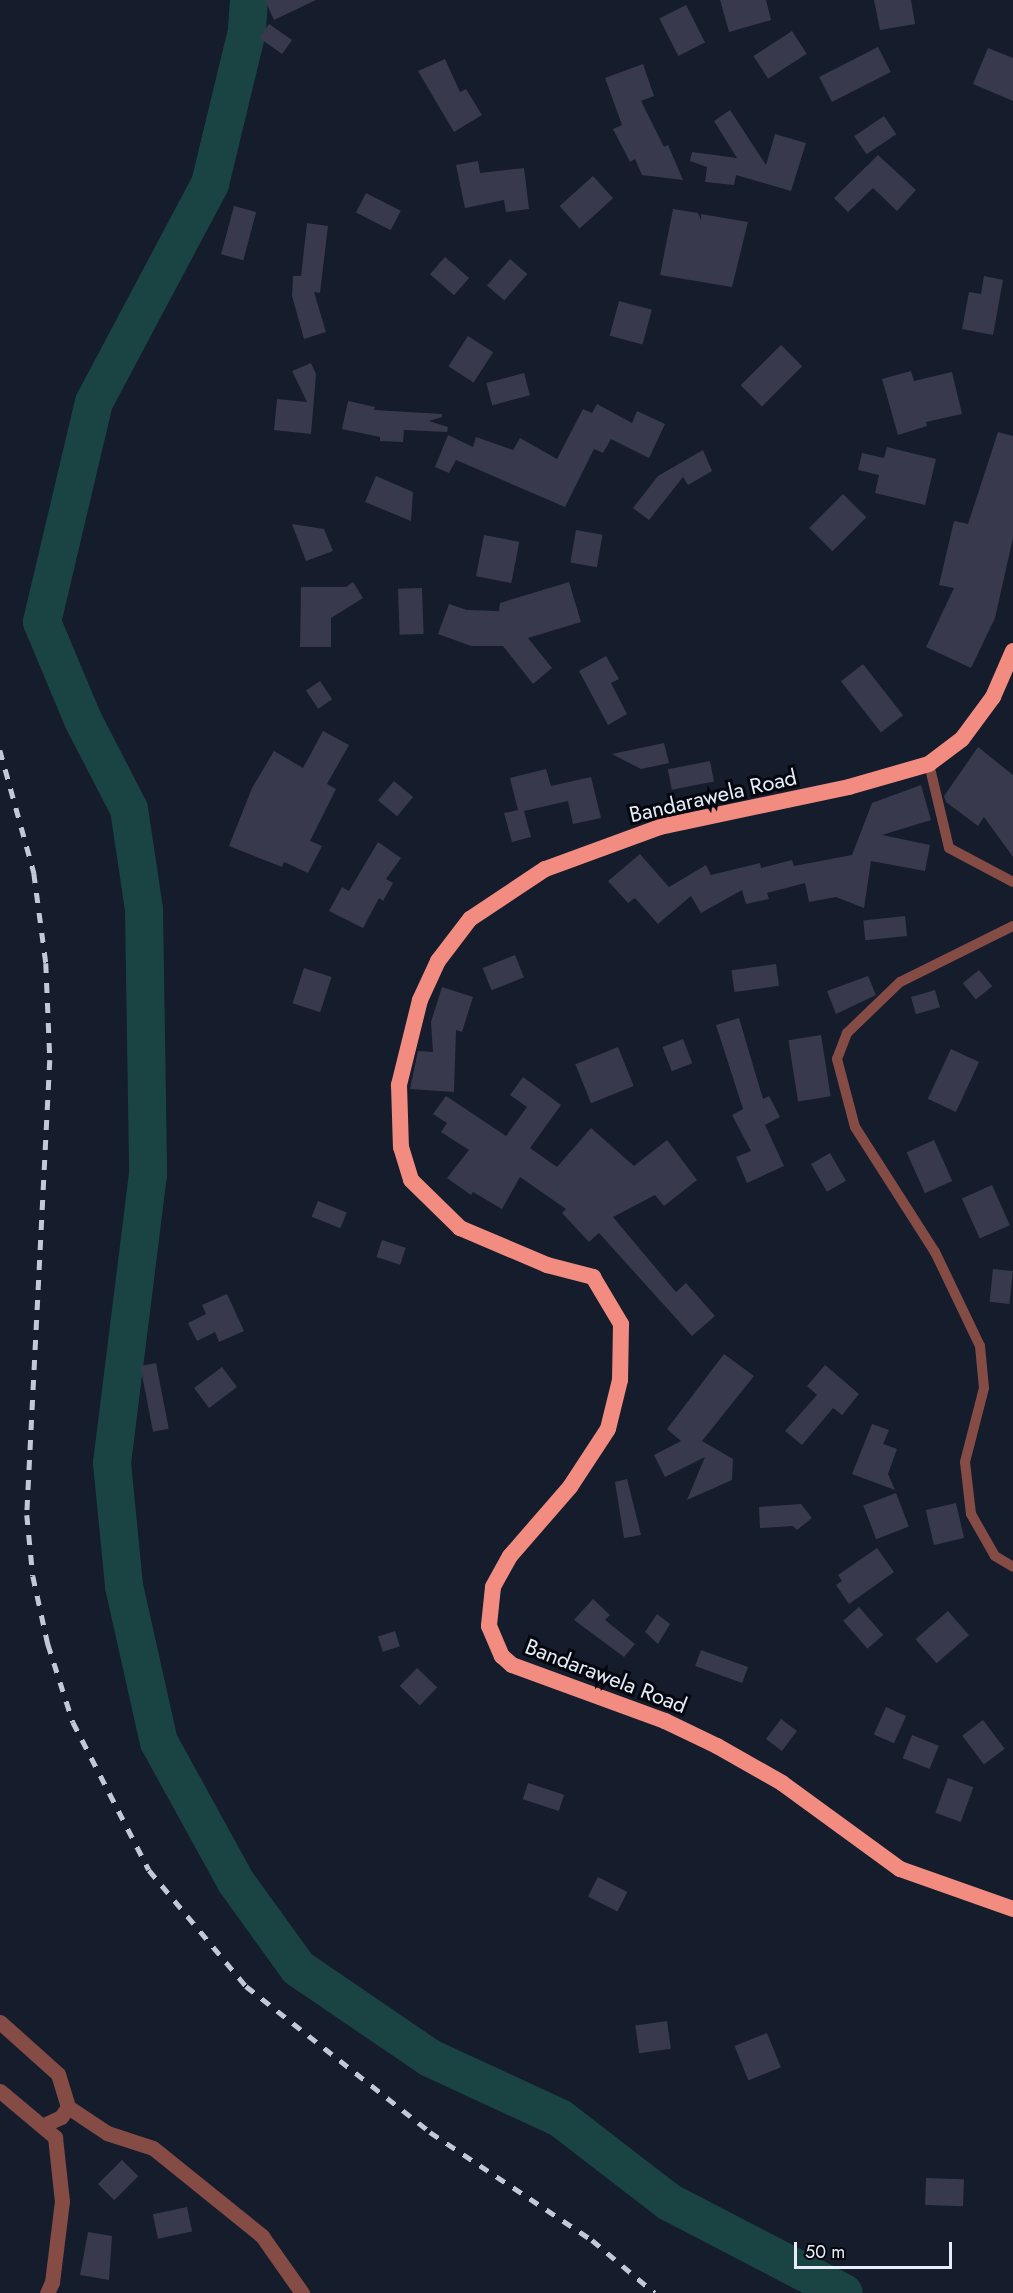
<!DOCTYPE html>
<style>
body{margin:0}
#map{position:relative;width:1013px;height:2293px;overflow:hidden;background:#151c2c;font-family:Jost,sans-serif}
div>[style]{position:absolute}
.river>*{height:38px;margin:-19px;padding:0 19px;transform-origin:19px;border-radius:19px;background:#1a4444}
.building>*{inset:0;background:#38394c;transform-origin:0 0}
.service>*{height:10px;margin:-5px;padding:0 5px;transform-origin:5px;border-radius:5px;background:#854c45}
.minor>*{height:15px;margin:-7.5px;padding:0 7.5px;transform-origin:7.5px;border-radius:7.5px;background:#854c45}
.trunk>*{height:16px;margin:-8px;padding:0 8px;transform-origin:8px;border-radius:8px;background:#f38c80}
.rail>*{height:4.5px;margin-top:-2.25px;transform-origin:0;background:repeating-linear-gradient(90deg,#c2c8d5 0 10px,transparent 0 20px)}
span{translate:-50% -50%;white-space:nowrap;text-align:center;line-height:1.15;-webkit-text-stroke:6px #04070d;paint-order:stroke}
.street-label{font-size:22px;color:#e6ecf8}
.scale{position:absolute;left:794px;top:2242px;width:158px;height:27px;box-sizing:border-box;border:3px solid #e6ecf8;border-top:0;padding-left:8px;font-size:18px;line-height:21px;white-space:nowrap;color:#e6ecf8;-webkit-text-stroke:4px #04070d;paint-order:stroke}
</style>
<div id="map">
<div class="river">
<i style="left:249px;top:0;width:31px;rotate:94deg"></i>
<i style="left:247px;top:31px;width:157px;rotate:103.6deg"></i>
<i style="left:210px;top:184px;width:247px;rotate:118deg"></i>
<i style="left:94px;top:402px;width:226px;rotate:103.3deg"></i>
<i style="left:42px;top:622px;width:106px;rotate:67.3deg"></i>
<i style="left:83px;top:720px;width:100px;rotate:62.7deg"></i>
<i style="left:129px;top:809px;width:101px;rotate:81.5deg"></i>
<i style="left:144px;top:909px;width:265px;rotate:89.1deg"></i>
<i style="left:148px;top:1174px;width:291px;rotate:97.1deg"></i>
<i style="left:112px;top:1463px;width:124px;rotate:84.4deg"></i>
<i style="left:124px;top:1586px;width:160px;rotate:77.4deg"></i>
<i style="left:159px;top:1742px;width:160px;rotate:61.2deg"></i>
<i style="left:236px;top:1882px;width:106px;rotate:54.2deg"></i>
<i style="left:298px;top:1968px;width:160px;rotate:34.3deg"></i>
<i style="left:430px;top:2058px;width:143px;rotate:24.8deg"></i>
<i style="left:560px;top:2118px;width:138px;rotate:37.6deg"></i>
<i style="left:669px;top:2202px;width:197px;rotate:27.5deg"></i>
</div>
<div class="building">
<i style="clip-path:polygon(265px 0,316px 0,274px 20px)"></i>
<i style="clip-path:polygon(720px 0,766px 0,771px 20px,729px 32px)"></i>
<i style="clip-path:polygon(874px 0,911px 0,915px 24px,880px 30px)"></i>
<i style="left:686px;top:5px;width:42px;height:30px;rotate:63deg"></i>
<i style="left:269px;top:24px;width:28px;height:17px;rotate:35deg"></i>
<i style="left:792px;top:31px;width:27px;height:46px;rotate:57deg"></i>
<i style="left:878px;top:47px;width:28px;height:66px;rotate:63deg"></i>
<i style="clip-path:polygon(988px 48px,1013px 58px,1013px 101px,973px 84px)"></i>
<i style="clip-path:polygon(445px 59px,460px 92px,466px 89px,482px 115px,454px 132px,418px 71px)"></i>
<i style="clip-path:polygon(643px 64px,654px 96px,641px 101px,664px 147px,668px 145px,683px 180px,642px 175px,635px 159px,630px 162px,613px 129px,622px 125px,605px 78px)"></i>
<i style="clip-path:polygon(730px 110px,766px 165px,775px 134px,806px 143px,791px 191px,736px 175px,734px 185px,705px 182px,707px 167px,690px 161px,692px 152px,737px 158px,714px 121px)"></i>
<i style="left:884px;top:116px;width:22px;height:36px;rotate:56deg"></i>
<i style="clip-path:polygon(878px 155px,916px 190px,897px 211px,873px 188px,848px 212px,834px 198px)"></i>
<i style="clip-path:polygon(478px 161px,480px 173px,524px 168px,529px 209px,506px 212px,504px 200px,465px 208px,456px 165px)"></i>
<i style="left:593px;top:176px;width:30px;height:45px;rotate:48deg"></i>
<i style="left:366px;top:193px;width:39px;height:22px;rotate:27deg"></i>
<i style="left:234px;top:206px;width:23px;height:50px;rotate:15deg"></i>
<i style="clip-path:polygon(673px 209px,698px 213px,701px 220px,701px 214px,748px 222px,732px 287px,660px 275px)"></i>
<i style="clip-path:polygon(307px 223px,328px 226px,320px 293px,314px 292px,326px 332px,304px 339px,292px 296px,293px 276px,301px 276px)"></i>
<i style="left:445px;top:257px;width:32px;height:23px;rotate:41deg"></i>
<i style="left:510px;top:259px;width:23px;height:35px;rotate:41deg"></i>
<i style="clip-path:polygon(984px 276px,1003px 280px,993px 335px,962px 329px,969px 292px,981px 294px)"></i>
<i style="left:619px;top:301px;width:34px;height:36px;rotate:15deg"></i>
<i style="left:468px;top:336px;width:30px;height:36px;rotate:33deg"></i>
<i style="left:781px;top:345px;width:30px;height:57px;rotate:45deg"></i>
<i style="clip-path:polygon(311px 363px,316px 374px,311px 434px,274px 430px,277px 399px,307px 402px,292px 371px)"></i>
<i style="clip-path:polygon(911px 371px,914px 381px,952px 372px,962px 414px,926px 422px,927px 426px,898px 435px,882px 379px)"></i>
<i style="left:524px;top:373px;width:23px;height:39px;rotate:75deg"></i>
<i style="clip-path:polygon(348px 401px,375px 407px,374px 410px,442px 414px,442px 417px,429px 421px,448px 427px,447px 432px,404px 430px,403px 442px,380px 441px,380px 437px,342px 429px)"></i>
<i style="clip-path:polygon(597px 404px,632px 423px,637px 411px,665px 424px,649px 458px,611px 439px,603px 453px,594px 449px,565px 507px,456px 460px,449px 473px,435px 467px,448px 435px,473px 447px,476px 437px,513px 450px,520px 438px,557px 459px,583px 409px,592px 413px)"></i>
<i style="clip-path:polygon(998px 432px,1013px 436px,1013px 538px,995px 618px,971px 668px,926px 647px,954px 588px,939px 585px,954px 521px,968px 524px)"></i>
<i style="clip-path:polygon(887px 447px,936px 459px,925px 505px,875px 493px,879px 475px,858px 470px,862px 453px,884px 458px)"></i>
<i style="clip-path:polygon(703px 450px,712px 471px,688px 485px,683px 477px,649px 520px,633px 508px,658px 476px)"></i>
<i style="clip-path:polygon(376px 476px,413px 492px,411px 521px,365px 502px)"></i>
<i style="left:843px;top:494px;width:33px;height:48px;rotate:45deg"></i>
<i style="clip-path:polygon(292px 524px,324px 529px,333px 551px,306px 561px)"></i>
<i style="left:576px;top:530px;width:27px;height:33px;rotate:10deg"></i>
<i style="left:484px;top:535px;width:36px;height:42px;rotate:11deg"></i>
<i style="clip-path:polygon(353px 582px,363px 598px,331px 618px,331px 647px,300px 647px,301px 587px,346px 587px)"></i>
<i style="clip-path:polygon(569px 582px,581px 622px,528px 638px,552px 668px,533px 684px,503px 646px,471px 646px,438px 634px,449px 604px,467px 610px,499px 611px,500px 603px)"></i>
<i style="left:422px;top:588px;width:46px;height:24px;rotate:88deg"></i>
<i style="clip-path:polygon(606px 656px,619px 679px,611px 683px,627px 714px,608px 725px,579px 671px)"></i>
<i style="left:863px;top:664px;width:65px;height:28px;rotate:52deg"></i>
<i style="left:320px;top:681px;width:22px;height:17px;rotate:56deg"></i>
<i style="clip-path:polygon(323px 731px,349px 745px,327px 784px,336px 789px,310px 841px,322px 846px,308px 873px,284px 862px,282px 867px,229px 846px,252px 788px,274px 751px,303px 768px)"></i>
<i style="clip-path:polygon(664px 743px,669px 763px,641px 769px,612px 754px)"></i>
<i style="clip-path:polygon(978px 747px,1013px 775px,1013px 857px,984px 817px,978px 826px,946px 802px,944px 796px)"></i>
<i style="left:710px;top:761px;width:21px;height:43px;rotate:79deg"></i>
<i style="clip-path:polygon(546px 769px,551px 786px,591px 777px,601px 818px,573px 824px,568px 801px,524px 811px,531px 837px,512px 842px,504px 813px,518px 810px,510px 778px)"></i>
<i style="left:394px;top:781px;width:25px;height:25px;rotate:40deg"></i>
<i style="clip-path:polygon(921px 785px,931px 820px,882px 835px,930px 845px,925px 871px,871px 861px,864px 908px,836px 897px,809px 902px,805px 883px,767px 893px,769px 899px,746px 904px,742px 890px,701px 913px,691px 896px,658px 924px,635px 898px,628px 903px,608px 881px,640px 854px,669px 887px,706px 865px,711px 875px,760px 863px,761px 868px,792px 860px,794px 866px,852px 855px,872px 803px)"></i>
<i style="clip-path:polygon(378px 842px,401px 858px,386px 879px,393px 883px,383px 901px,379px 898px,363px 928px,329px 911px,342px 887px,349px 891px)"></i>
<i style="left:905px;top:916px;width:20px;height:42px;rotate:84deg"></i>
<i style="left:515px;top:955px;width:24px;height:35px;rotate:68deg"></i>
<i style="left:776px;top:964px;width:22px;height:45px;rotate:82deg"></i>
<i style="left:304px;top:968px;width:29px;height:37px;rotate:18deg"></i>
<i style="left:979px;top:970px;width:21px;height:21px;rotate:51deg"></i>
<i style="clip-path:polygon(868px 976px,876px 995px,836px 1014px,827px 991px)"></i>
<i style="clip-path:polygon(442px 987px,473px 997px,462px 1032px,456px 1030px,454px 1092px,410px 1089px,418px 1051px,433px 1052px,431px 1022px)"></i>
<i style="left:935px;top:990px;width:18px;height:25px;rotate:74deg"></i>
<i style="clip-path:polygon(739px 1018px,763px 1099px,769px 1096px,780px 1117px,765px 1125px,784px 1166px,747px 1183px,736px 1157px,751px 1151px,732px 1115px,743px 1109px,716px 1025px)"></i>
<i style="left:821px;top:1035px;width:62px;height:33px;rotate:81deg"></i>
<i style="left:683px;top:1039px;width:26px;height:22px;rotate:69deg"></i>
<i style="left:618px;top:1047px;width:42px;height:46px;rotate:68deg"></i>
<i style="left:951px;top:1049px;width:31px;height:55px;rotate:25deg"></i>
<i style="clip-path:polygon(523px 1077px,561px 1105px,530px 1148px,557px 1167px,591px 1128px,634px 1166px,667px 1140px,697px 1180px,664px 1206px,655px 1195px,613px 1217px,676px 1292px,686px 1283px,715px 1316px,692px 1336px,599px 1233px,589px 1242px,562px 1213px,566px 1209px,520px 1177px,502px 1209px,473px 1192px,471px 1195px,447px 1178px,469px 1150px,441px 1132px,447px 1123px,433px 1114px,446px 1096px,506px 1136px,527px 1107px,510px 1095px)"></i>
<i style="left:934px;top:1140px;width:45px;height:30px;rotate:66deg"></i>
<i style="left:830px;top:1153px;width:32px;height:22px;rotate:60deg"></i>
<i style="left:992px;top:1185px;width:44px;height:33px;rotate:66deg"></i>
<i style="left:318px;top:1201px;width:31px;height:17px;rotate:22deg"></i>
<i style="left:382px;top:1240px;width:25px;height:18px;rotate:18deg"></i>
<i style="left:993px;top:1269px;width:20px;height:33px;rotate:6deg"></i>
<i style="clip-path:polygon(227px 1294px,244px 1331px,219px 1342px,215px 1332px,197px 1341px,188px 1323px,206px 1314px,202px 1305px)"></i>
<i style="clip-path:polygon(724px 1354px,754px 1376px,702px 1441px,733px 1459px,732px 1480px,687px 1500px,705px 1457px,665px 1477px,654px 1455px,681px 1441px,667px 1429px)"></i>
<i style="left:156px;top:1363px;width:67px;height:16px;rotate:79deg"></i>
<i style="clip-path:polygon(825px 1365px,859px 1394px,842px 1415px,833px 1408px,802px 1445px,785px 1431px,817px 1395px,807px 1386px)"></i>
<i style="left:222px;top:1367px;width:25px;height:35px;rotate:53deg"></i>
<i style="clip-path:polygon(872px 1424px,889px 1430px,883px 1444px,897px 1449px,888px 1474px,895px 1490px,852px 1474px)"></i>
<i style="clip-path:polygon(627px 1479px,641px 1535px,624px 1538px,615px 1482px)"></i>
<i style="left:896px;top:1493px;width:36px;height:35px;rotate:69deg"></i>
<i style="left:956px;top:1503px;width:36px;height:31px;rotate:77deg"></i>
<i style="clip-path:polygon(801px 1504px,812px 1518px,797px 1530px,793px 1526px,760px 1528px,759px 1507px)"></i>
<i style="clip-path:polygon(877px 1548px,894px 1572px,849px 1604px,836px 1585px,842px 1581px,838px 1575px)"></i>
<i style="clip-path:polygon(593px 1599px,610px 1615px,605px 1620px,635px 1644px,624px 1657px,574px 1620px)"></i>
<i style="left:859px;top:1607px;width:37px;height:21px;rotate:49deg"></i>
<i style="left:948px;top:1611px;width:32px;height:43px;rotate:49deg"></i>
<i style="clip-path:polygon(657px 1614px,670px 1624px,658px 1644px,645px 1632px)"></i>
<i style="left:395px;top:1631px;width:16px;height:18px;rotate:72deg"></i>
<i style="left:701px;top:1650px;width:50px;height:17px;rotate:20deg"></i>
<i style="left:417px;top:1668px;width:28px;height:25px;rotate:44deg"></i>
<i style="left:886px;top:1707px;width:22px;height:30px;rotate:24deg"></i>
<i style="left:781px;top:1719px;width:20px;height:25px;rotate:37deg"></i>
<i style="left:983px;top:1720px;width:36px;height:26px;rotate:53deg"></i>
<i style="left:912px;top:1735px;width:29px;height:25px;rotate:22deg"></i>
<i style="left:948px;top:1778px;width:27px;height:37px;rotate:20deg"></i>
<i style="left:528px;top:1783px;width:38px;height:17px;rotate:18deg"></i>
<i style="left:598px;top:1877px;width:33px;height:22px;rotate:27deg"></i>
<i style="left:667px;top:2021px;width:28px;height:32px;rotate:82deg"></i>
<i style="left:767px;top:2033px;width:37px;height:35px;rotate:68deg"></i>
<i style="left:122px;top:2160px;width:23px;height:34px;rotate:45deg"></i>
<i style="left:926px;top:2178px;width:38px;height:27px;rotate:2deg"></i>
<i style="left:187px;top:2207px;width:25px;height:35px;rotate:78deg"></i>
<i style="clip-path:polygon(88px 2232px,112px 2236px,109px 2280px,80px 2275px)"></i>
</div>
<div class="service">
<i style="left:929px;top:764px;width:86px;rotate:76.6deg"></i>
<i style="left:949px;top:848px;width:72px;rotate:28deg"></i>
<i style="left:1013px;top:926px;width:126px;rotate:153.6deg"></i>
<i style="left:900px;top:982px;width:74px;rotate:136.1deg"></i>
<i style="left:847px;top:1033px;width:28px;rotate:111deg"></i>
<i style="left:837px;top:1059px;width:70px;rotate:75.2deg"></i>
<i style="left:855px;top:1127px;width:148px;rotate:57.4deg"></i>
<i style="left:935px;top:1252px;width:104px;rotate:64.4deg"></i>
<i style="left:980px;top:1346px;width:42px;rotate:84.6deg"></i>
<i style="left:984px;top:1388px;width:76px;rotate:104.4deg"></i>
<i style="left:965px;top:1462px;width:52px;rotate:83.4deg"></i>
<i style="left:971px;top:1514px;width:48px;rotate:60.3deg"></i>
<i style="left:995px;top:1556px;width:21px;rotate:31deg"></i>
</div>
<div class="minor">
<i style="left:0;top:2022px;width:78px;rotate:41.9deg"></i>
<i style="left:58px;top:2074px;width:34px;rotate:73deg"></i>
<i style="left:68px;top:2107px;width:12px;rotate:125deg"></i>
<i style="left:61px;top:2117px;width:19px;rotate:155deg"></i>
<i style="left:0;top:2091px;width:72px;rotate:39.9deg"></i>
<i style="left:55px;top:2137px;width:64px;rotate:83.8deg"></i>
<i style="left:62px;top:2201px;width:82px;rotate:97deg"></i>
<i style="left:52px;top:2282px;width:12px;rotate:114deg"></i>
<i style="left:68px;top:2107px;width:47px;rotate:33.7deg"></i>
<i style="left:107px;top:2133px;width:48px;rotate:18.1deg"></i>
<i style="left:153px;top:2148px;width:140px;rotate:38.9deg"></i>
<i style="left:262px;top:2236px;width:70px;rotate:54.9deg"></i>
</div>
<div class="trunk">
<i style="left:1013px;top:651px;width:50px;rotate:113.5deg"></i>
<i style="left:993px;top:697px;width:52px;rotate:126.4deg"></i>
<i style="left:962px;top:739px;width:41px;rotate:142.9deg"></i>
<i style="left:929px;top:764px;width:83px;rotate:164deg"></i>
<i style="left:849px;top:787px;width:193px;rotate:168.1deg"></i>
<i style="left:660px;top:827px;width:122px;rotate:159.9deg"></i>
<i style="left:545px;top:869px;width:90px;rotate:146.3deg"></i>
<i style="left:470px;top:919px;width:53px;rotate:127.3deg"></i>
<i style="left:438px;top:961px;width:43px;rotate:114.8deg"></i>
<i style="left:420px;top:1000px;width:88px;rotate:103.9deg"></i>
<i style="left:399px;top:1085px;width:62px;rotate:88.2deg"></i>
<i style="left:401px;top:1147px;width:34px;rotate:73deg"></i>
<i style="left:411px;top:1180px;width:69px;rotate:44.4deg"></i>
<i style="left:460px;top:1228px;width:95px;rotate:23deg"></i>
<i style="left:547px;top:1265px;width:48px;rotate:14.6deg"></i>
<i style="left:593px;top:1277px;width:55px;rotate:59.2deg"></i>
<i style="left:621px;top:1324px;width:56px;rotate:91deg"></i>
<i style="left:620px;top:1380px;width:50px;rotate:103.8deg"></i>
<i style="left:608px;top:1429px;width:69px;rotate:123.2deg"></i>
<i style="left:570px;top:1487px;width:91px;rotate:131deg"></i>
<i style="left:510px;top:1556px;width:35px;rotate:119deg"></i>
<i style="left:493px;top:1587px;width:39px;rotate:96deg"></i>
<i style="left:489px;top:1626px;width:33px;rotate:67deg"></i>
<i style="left:502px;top:1656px;width:13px;rotate:42deg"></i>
<i style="left:512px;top:1665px;width:163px;rotate:20.1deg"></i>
<i style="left:665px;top:1721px;width:58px;rotate:25.7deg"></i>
<i style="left:717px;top:1746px;width:75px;rotate:29.6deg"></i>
<i style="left:782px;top:1783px;width:146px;rotate:36.1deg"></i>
<i style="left:900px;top:1869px;width:120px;rotate:19.5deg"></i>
</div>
<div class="rail">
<i style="left:0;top:750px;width:128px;rotate:74.5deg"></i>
<i style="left:34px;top:873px;width:91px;rotate:82.4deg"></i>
<i style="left:46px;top:963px;width:97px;rotate:87.6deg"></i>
<i style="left:50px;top:1060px;width:456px;rotate:92.9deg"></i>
<i style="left:27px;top:1515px;width:61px;rotate:84.4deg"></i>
<i style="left:33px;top:1576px;width:70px;rotate:77.6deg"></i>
<i style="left:48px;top:1644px;width:82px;rotate:72.2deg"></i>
<i style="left:73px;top:1722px;width:166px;rotate:62.8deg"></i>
<i style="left:149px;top:1870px;width:151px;rotate:50.1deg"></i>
<i style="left:246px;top:1986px;width:235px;rotate:38.4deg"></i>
<i style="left:430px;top:2132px;width:195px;rotate:33.7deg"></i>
<i style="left:592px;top:2240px;width:82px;rotate:40.1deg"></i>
</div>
<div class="street-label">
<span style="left:713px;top:796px;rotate:-13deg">Bandarawela Road</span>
<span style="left:606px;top:1676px;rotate:21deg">Bandarawela Road</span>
</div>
<div class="scale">50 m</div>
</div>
